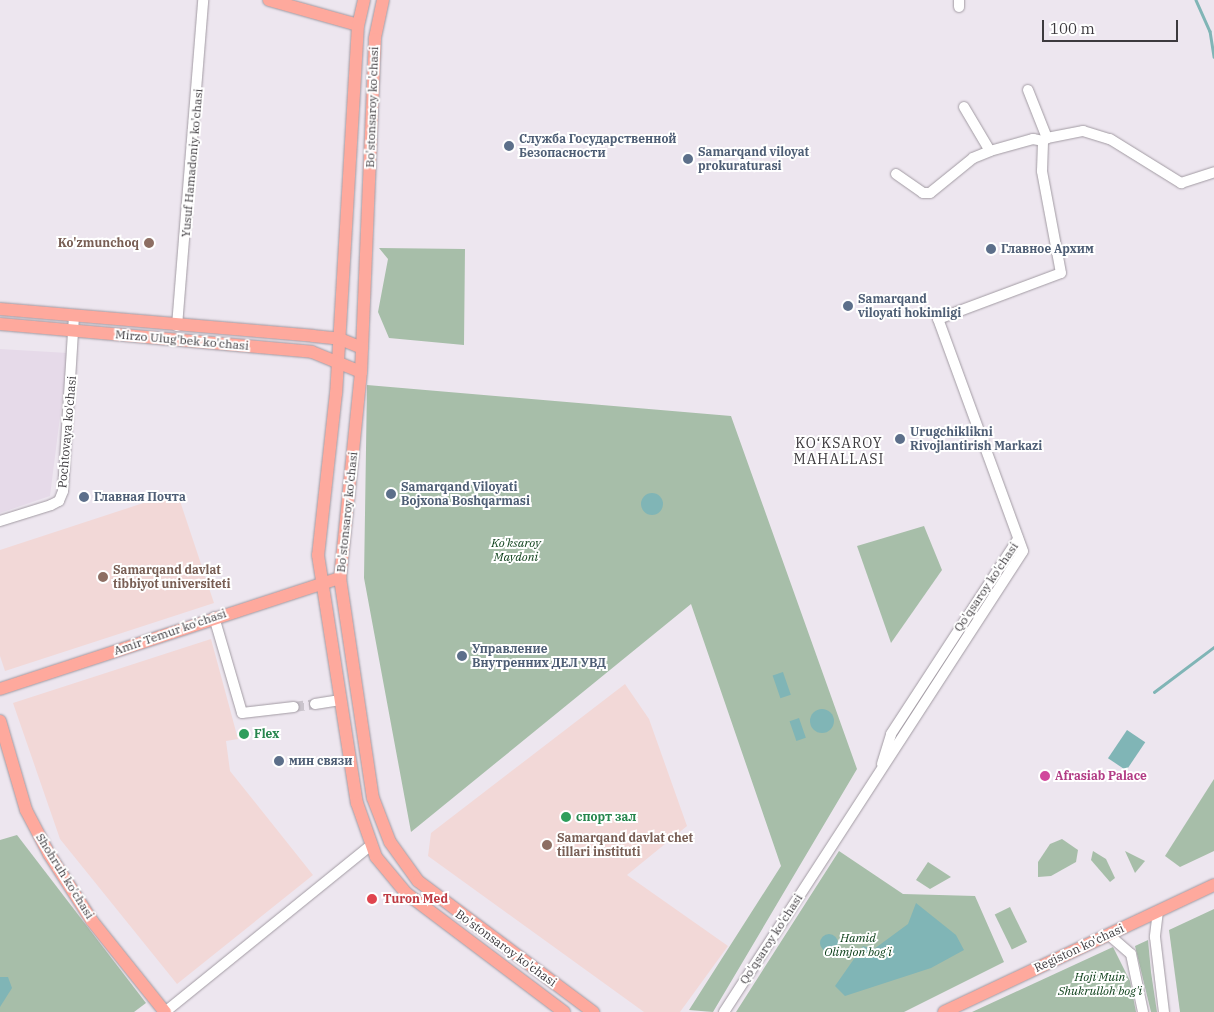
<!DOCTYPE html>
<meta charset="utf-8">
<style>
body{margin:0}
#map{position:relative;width:1214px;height:1012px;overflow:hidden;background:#ede6ef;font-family:"IBM Plex Serif",serif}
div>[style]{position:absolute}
.built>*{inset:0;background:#e6dae9}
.education>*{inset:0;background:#f2d8d7}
.green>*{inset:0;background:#a7bea9;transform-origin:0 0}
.water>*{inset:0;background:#80b5b6;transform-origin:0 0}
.round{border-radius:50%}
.stream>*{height:2.5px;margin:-1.25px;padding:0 1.25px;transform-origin:1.25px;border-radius:1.25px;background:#80b5b6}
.minor-tunnel>*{height:10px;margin-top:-5px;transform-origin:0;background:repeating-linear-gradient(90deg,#cac4cc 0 10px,transparent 0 15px)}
.roads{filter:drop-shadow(0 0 1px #a29ba3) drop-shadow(0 0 1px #a29ba3)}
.minor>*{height:10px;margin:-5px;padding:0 5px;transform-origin:5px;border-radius:5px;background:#fff}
.major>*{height:12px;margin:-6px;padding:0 6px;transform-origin:6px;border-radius:6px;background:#fea99d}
.dots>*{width:14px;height:14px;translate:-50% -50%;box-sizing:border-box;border:2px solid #fff;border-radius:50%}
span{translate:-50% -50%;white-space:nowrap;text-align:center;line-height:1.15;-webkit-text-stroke:4px #fff;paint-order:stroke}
.street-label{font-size:12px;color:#3d3a3e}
.service-label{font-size:12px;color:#4e5e75;font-weight:700}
.left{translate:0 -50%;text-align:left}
.education-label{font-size:12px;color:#785e54;font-weight:700}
.right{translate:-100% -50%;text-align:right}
.park-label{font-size:12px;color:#073b14;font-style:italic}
.leisure-label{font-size:12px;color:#27864d;font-weight:700}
.hotel-label{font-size:12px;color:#b23c85;font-weight:700}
.health-label{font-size:12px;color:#be3a42;font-weight:700}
.neighbourhood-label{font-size:14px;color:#3d3a3e;letter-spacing:1px}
.scale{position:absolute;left:1042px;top:20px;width:136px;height:22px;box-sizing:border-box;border:2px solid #3d3a3e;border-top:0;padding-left:6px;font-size:15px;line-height:18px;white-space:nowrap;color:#3d3a3e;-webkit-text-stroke:4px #fff;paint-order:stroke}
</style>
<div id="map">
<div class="built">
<i style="clip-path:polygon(0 349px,68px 353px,50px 496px,0 513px)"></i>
</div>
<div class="education">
<i style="clip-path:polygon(177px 492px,214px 603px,5px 671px,0 656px,0 550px)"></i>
<i style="clip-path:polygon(211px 639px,238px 739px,226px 741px,230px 771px,313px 875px,177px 984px,60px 839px,13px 703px)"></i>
<i style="clip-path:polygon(625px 684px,649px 719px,687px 826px,627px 875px,728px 946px,680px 1012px,644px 1012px,428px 856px,431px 833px)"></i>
</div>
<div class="green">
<i style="clip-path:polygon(379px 248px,465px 249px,464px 345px,389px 338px,378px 312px,388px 259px)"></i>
<i style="clip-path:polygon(367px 385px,731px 416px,857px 769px,713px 1012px,689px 1010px,781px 866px,691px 604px,411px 832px,364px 578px)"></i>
<i style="clip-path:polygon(924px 526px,942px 570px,891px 643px,857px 546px)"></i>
<i style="clip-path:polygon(1214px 779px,1214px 851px,1180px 867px,1165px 856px)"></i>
<i style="clip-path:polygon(17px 835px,146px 1003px,134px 1012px,0 1012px,0 840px)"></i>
<i style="clip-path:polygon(1062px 839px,1078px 850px,1076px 862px,1051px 876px,1038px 877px,1038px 862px,1050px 844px)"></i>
<i style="clip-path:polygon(839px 851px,903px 894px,975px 896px,1004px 962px,904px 1012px,736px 1012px)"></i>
<i style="clip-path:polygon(1093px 851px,1106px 859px,1115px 878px,1110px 882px,1091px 860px)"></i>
<i style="clip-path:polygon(1125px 851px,1145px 861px,1135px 873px)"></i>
<i style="clip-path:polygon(928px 862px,951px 877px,930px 889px,916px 880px)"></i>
<i style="left:1010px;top:907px;width:39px;height:17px;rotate:64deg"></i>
<i style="clip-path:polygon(1214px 909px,1214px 1012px,1180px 1012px,1169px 930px)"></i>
<i style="clip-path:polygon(1148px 940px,1151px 972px,1157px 1012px,1151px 1012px,1135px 946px)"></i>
<i style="clip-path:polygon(1113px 947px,1130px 981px,1136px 1012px,972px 1012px)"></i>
</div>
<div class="water">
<i class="round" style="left:641px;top:493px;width:22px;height:22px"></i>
<i style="left:783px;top:672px;width:24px;height:11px;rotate:71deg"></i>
<i class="round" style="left:810px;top:709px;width:24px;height:24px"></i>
<i style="left:799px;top:718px;width:21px;height:10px;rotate:71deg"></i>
<i style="left:1127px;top:730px;width:22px;height:34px;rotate:34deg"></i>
<i style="clip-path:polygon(916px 903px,956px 935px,964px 950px,931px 968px,845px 996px,835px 986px,863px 946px,874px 949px,908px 924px)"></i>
<i class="round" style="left:820px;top:934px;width:18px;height:18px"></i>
<i style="clip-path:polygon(0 977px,8px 977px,12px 988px,0 1007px)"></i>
</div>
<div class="stream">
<i style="left:1196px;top:0;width:34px;rotate:66deg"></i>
<i style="left:1210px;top:31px;width:26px;rotate:81deg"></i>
<i style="left:1154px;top:692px;width:75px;rotate:-36.9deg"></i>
</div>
<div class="minor-tunnel">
<i style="left:294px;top:707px;width:21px;rotate:-8deg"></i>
</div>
<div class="roads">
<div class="minor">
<i style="left:959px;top:0;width:7px;rotate:90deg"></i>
<i style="left:1028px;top:90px;width:52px;rotate:68.4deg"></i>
<i style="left:964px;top:107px;width:51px;rotate:59.4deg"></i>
<i style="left:990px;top:151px;width:45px;rotate:-15.6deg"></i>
<i style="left:1033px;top:139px;width:10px;rotate:11deg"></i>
<i style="left:896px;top:174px;width:33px;rotate:35deg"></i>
<i style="left:923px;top:193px;width:7px"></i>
<i style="left:930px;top:193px;width:55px;rotate:-39.1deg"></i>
<i style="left:973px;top:158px;width:18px;rotate:-22deg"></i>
<i style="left:177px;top:326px;width:327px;rotate:-85.4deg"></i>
<i style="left:0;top:521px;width:53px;rotate:-17.4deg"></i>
<i style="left:51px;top:505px;width:9px;rotate:-27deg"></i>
<i style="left:59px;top:501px;width:11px;rotate:-68deg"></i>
<i style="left:63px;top:491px;width:175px;rotate:-86.4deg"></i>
<i style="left:214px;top:617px;width:100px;rotate:73.7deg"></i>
<i style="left:242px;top:713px;width:52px;rotate:-6.6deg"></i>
<i style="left:315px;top:704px;width:24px;rotate:-9deg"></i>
<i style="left:882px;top:764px;width:31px;rotate:-73deg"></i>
<i style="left:891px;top:734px;width:233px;rotate:-56.9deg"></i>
<i style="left:1158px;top:911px;width:26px;rotate:97deg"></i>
<i style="left:1155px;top:937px;width:76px;rotate:83.2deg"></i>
<i style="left:1109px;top:935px;width:29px;rotate:41deg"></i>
<i style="left:1131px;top:954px;width:59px;rotate:78.3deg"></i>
<i style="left:165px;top:1012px;width:264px;rotate:-39deg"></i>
<i style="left:724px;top:1012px;width:549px;rotate:-57.03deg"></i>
<i style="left:1023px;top:551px;width:247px;rotate:-110.1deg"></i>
<i style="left:938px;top:319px;width:131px;rotate:-20.5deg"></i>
<i style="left:1061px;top:273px;width:104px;rotate:-100.6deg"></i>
<i style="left:1042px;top:171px;width:30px;rotate:-88deg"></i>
<i style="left:1043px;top:141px;width:5px;rotate:-37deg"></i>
<i style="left:1047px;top:138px;width:37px;rotate:-11deg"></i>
<i style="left:1083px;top:131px;width:28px;rotate:17deg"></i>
<i style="left:1110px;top:139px;width:84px;rotate:31.8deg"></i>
<i style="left:1181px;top:183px;width:35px;rotate:-18deg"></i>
</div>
<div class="major">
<i style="left:269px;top:0;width:92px;rotate:15.7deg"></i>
<i style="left:364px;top:0;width:26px;rotate:103deg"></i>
<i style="left:358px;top:25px;width:369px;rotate:93.4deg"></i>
<i style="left:336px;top:393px;width:163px;rotate:96.3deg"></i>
<i style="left:318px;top:555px;width:251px;rotate:81.1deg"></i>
<i style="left:357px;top:803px;width:57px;rotate:70.6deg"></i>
<i style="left:376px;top:857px;width:47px;rotate:50.2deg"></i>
<i style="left:406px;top:893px;width:198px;rotate:37deg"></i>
<i style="left:383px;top:0;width:40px;rotate:102deg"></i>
<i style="left:375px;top:39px;width:333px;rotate:92.4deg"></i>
<i style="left:361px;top:372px;width:207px;rotate:95.8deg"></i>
<i style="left:340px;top:578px;width:222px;rotate:81.5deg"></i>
<i style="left:373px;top:798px;width:47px;rotate:68.9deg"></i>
<i style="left:390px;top:842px;width:48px;rotate:54.3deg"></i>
<i style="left:418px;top:881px;width:219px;rotate:36.8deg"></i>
<i style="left:0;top:309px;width:314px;rotate:4.9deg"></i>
<i style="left:313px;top:336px;width:27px;rotate:6deg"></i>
<i style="left:340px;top:339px;width:24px;rotate:22deg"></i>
<i style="left:0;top:324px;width:313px;rotate:5.1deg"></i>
<i style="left:312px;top:352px;width:53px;rotate:22.2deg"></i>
<i style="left:0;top:689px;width:358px;rotate:-18.1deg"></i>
<i style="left:0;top:721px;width:93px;rotate:73.7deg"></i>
<i style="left:26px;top:810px;width:50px;rotate:62.4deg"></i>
<i style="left:49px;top:854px;width:80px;rotate:57.3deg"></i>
<i style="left:92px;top:921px;width:117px;rotate:51.3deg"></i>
<i style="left:944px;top:1012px;width:298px;rotate:-25.2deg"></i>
</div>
</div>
<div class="dots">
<i style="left:509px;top:146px;background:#5c6f8a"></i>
<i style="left:688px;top:159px;background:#5c6f8a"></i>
<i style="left:149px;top:243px;background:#8d6e63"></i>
<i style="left:991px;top:249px;background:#5c6f8a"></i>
<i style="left:848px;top:306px;background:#5c6f8a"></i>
<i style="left:900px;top:439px;background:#5c6f8a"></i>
<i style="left:391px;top:494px;background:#5c6f8a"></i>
<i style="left:84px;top:497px;background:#5c6f8a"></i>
<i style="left:103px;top:577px;background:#8d6e63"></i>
<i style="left:462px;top:656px;background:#5c6f8a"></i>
<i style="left:244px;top:734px;background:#2e9e5b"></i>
<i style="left:279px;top:761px;background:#5c6f8a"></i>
<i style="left:1045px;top:776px;background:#d1479c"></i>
<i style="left:566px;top:817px;background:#2e9e5b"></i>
<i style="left:547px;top:845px;background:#8d6e63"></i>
<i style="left:372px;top:899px;background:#e0444e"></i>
</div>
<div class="street-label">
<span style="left:372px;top:107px;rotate:-88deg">Bo'stonsaroy ko'chasi</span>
<span style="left:192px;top:163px;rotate:-85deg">Yusuf Hamadoniy ko'chasi</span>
<span style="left:182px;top:340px;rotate:5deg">Mirzo Ulug'bek ko'chasi</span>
<span style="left:67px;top:432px;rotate:-85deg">Pochtovaya ko'chasi</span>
<span style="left:347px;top:512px;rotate:-84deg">Bo'stonsaroy ko'chasi</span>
<span style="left:986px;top:587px;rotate:-56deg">Qo'qsaroy ko'chasi</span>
<span style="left:170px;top:632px;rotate:-19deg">Amir Temur ko'chasi</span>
<span style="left:65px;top:876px;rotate:58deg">Shohruh ko'chasi</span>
<span style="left:771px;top:939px;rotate:-57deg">Qo'qsaroy ko'chasi</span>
<span style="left:506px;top:948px;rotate:36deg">Bo'stonsaroy ko'chasi</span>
<span style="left:1079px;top:948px;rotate:-25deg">Registon ko'chasi</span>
</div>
<div class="service-label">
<span class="left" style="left:519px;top:146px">Служба Государственной<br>Безопасности</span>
<span class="left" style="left:698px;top:159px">Samarqand viloyat<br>prokuraturasi</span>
<span class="left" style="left:1001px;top:249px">Главное Архим</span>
<span class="left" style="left:858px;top:306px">Samarqand<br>viloyati hokimligi</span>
<span class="left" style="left:910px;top:439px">Urugchiklikni<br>Rivojlantirish Markazi</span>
<span class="left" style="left:401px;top:494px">Samarqand Viloyati<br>Bojxona Boshqarmasi</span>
<span class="left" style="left:94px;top:497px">Главная Почта</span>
<span class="left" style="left:472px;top:656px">Управление<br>Внутренних ДЕЛ УВД</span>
<span class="left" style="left:289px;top:761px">мин связи</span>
</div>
<div class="education-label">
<span class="right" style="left:139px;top:243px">Ko'zmunchoq</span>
<span class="left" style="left:113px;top:577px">Samarqand davlat<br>tibbiyot universiteti</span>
<span class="left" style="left:557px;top:845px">Samarqand davlat chet<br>tillari instituti</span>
</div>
<div class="park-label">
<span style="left:516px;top:550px">Ko'ksaroy<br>Maydoni</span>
<span style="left:858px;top:945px">Hamid<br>Olimjon bog'i</span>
<span style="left:1100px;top:984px">Hoji Muin<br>Shukrulloh bog'i</span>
</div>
<div class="leisure-label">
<span class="left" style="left:254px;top:734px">Flex</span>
<span class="left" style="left:576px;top:817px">спорт зал</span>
</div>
<div class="hotel-label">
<span class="left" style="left:1055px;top:776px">Afrasiab Palace</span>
</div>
<div class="health-label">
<span class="left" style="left:383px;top:899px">Turon Med</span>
</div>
<div class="neighbourhood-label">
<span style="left:839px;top:451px">KO‘KSAROY<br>MAHALLASI</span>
</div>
<div class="scale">100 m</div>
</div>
